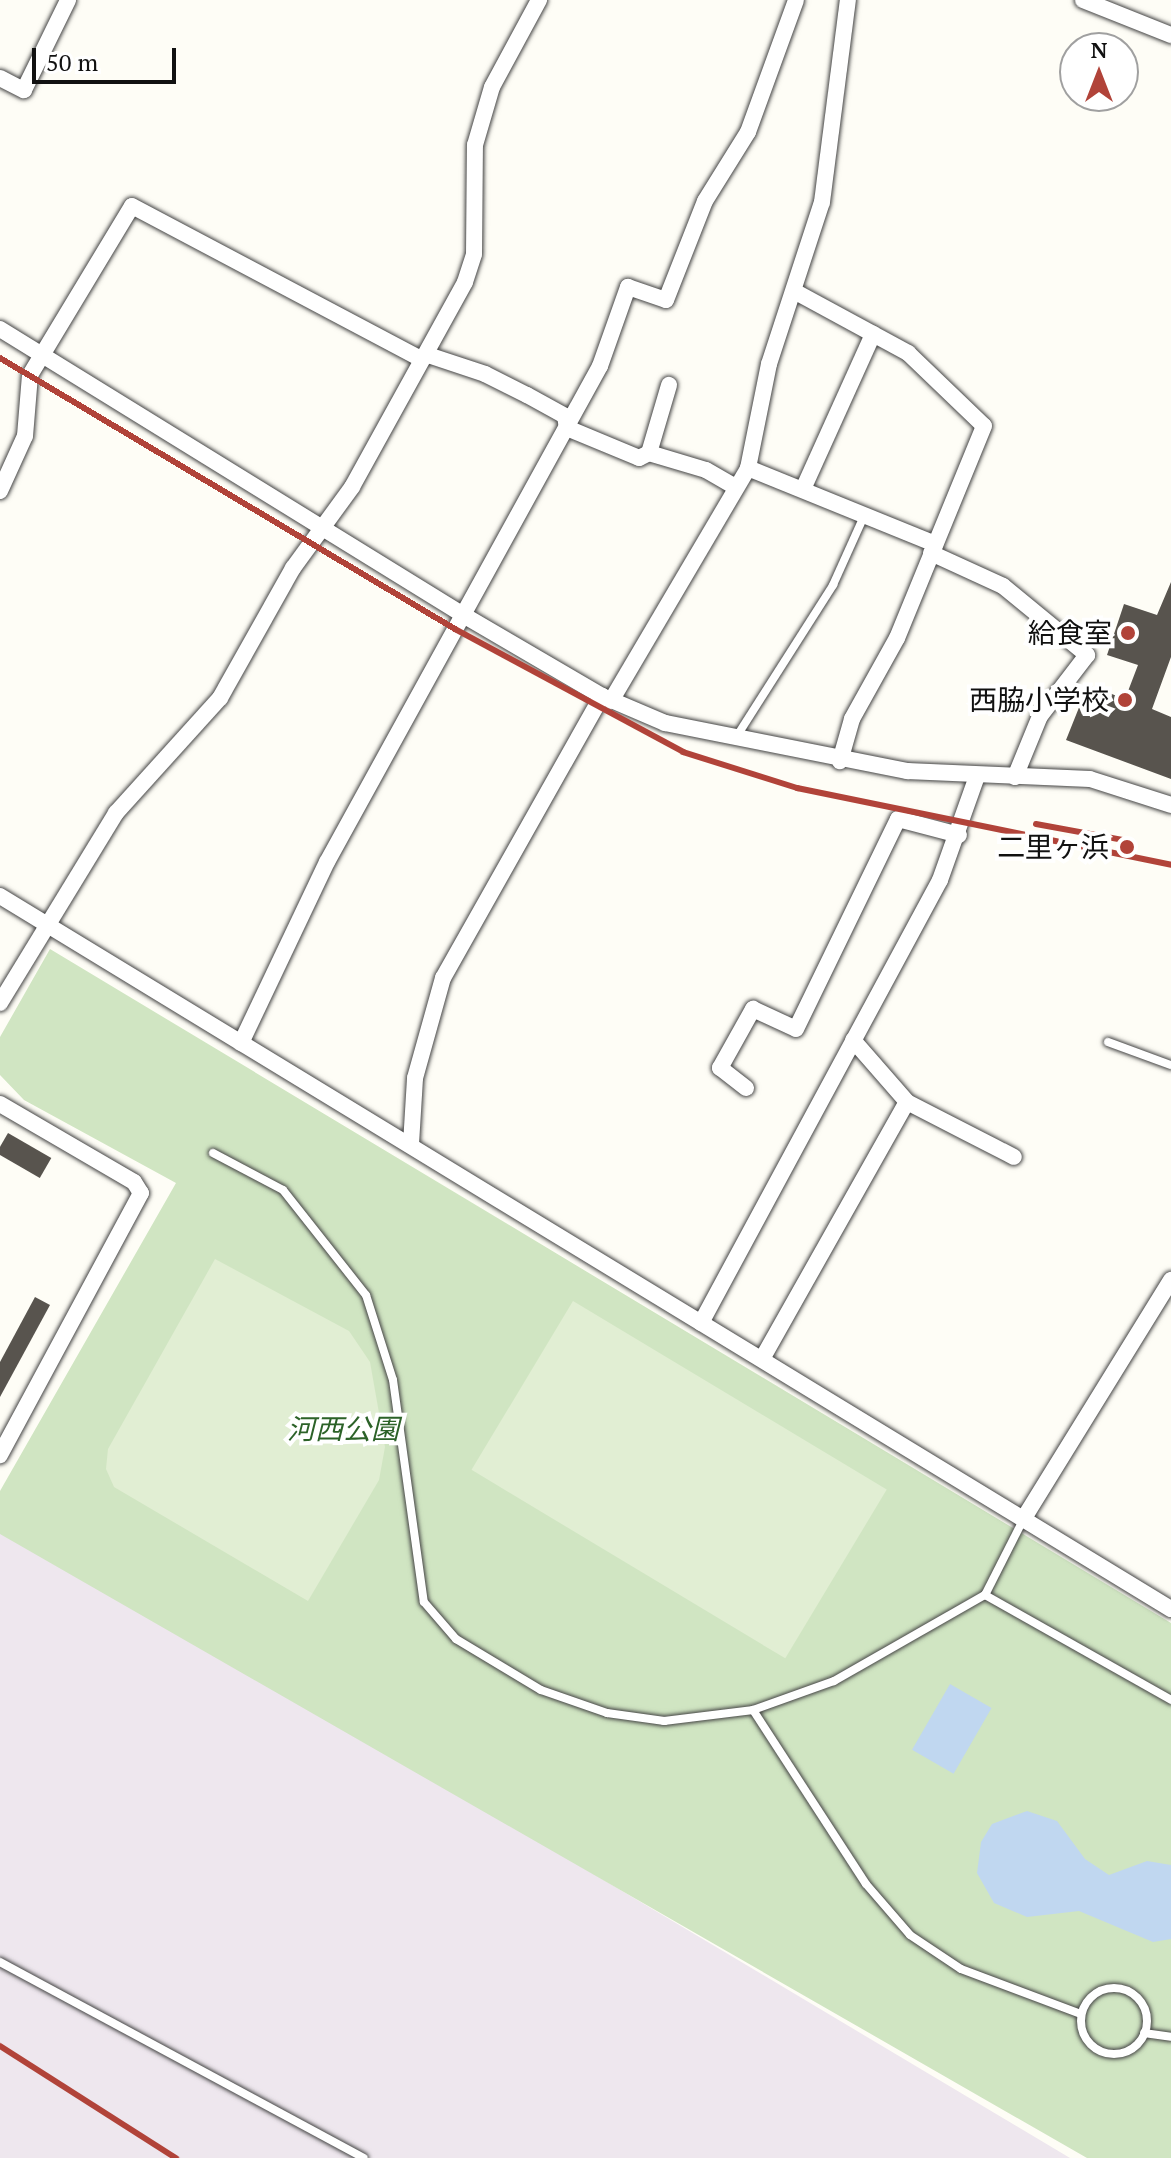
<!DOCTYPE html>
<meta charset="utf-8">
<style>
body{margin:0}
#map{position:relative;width:1171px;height:2158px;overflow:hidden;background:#fefdf6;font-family:"PT Serif","Noto Sans JP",serif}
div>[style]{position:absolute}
.industrial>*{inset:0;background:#eee7ee}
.green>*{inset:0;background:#d0e5c2}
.pitch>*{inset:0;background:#e1eed3;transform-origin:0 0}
.water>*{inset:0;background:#c0d7f0;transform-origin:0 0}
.building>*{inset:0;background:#58544e;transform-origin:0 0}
.roads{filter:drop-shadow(0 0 2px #444) drop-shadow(0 0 2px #444)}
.service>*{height:8px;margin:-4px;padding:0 4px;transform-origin:4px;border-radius:4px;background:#fff}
.service>.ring{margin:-4px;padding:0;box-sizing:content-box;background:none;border:8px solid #fff;border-radius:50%}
.minor>*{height:16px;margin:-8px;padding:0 8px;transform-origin:8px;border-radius:8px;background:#fff}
.rail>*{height:6px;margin:-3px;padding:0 3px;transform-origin:3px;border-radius:3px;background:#b14339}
.dots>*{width:22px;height:22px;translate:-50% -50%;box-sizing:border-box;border:4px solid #fff;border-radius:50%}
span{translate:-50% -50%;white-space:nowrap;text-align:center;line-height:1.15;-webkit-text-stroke:8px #fff;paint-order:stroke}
.poi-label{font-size:28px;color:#111}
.right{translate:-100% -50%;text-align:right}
.park-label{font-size:28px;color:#2c6228;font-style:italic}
.north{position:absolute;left:1059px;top:32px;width:80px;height:80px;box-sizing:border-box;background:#fff;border:2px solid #a0a0a0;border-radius:50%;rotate:0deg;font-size:22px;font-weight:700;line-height:32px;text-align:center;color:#111}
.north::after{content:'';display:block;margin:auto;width:28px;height:36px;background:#b14339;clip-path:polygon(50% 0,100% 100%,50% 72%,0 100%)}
.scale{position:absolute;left:32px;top:48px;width:144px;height:36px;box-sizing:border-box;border:4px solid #111;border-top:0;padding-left:10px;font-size:24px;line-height:28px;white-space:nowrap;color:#111;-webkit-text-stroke:6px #fff;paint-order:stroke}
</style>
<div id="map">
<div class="industrial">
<i style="clip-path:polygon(0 1520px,1070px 2158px,0 2158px)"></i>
</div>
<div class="green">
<i style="clip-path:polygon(50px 949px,1171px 1623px,1171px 2158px,1087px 2158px,0 1534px,0 1491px,176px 1183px,24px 1100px,0 1075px,0 1037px)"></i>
</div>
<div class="pitch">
<i style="clip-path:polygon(215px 1259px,349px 1331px,370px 1362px,385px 1447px,379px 1480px,308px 1601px,114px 1487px,106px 1469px,108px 1449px)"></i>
<i style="left:573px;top:1301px;width:366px;height:197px;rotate:31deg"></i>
</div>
<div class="water">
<i style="left:950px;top:1684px;width:48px;height:76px;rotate:30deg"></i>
<i style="clip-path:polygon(1027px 1811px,1057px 1821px,1085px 1859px,1109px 1875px,1147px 1861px,1171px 1865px,1171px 1939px,1153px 1942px,1079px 1911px,1027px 1917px,994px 1903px,977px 1873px,981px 1842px,992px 1824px)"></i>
</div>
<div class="building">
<i style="clip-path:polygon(1171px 582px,1171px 657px,1152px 709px,1171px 717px,1171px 779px,1066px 740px,1088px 685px,1125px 699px,1138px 665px,1107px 655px,1124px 604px,1157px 615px)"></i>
<i style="left:8px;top:1133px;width:50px;height:23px;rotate:30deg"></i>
<i style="clip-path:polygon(35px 1297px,50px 1305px,0 1397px,0 1362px)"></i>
</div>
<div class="roads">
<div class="service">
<i style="left:735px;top:739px;width:183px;rotate:-57.5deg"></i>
<i style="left:833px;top:585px;width:76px;rotate:-65.8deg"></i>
<i style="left:1108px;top:1042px;width:67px;rotate:20.1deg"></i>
<i style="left:213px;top:1153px;width:79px;rotate:27.9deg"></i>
<i style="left:283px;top:1190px;width:134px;rotate:51.7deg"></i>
<i style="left:366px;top:1295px;width:89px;rotate:72.4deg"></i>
<i style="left:393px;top:1380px;width:224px;rotate:82.1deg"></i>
<i style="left:424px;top:1602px;width:49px;rotate:49.1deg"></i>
<i style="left:456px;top:1639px;width:99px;rotate:31deg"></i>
<i style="left:541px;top:1690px;width:70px;rotate:19.2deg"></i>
<i style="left:607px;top:1713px;width:58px;rotate:8deg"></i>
<i style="left:664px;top:1721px;width:90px;rotate:-7deg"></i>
<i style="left:753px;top:1710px;width:86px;rotate:-19.7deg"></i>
<i style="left:834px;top:1681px;width:174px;rotate:-29.7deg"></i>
<i style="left:985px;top:1595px;width:86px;rotate:-63.1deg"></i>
<i style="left:985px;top:1595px;width:214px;rotate:29.4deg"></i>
<i style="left:753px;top:1710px;width:207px;rotate:57deg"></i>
<i style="left:866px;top:1884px;width:67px;rotate:49.2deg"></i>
<i style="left:910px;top:1935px;width:61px;rotate:33.7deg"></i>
<i style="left:961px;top:1969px;width:128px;rotate:20.6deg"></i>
<i style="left:0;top:1962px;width:413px;rotate:28.3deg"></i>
<i class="ring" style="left:1081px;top:1988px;width:58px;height:58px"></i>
<i style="left:1144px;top:2033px;width:27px;rotate:8deg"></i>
</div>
<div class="minor">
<i style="left:1083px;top:0;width:95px;rotate:21.7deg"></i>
<i style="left:0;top:78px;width:27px;rotate:27deg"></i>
<i style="left:24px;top:90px;width:100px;rotate:-63.9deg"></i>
<i style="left:794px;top:291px;width:130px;rotate:28.5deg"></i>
<i style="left:908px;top:353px;width:105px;rotate:43.8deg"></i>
<i style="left:984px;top:426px;width:229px;rotate:112.3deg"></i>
<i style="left:897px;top:638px;width:93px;rotate:119.1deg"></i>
<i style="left:852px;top:719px;width:44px;rotate:105.9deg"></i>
<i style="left:0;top:329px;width:546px;rotate:31.68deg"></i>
<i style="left:465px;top:616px;width:159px;rotate:30.3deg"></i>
<i style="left:602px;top:696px;width:69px;rotate:23.2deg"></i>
<i style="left:665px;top:723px;width:247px;rotate:11.2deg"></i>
<i style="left:907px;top:771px;width:183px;rotate:2.5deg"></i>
<i style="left:1090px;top:779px;width:85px;rotate:17.8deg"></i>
<i style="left:567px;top:428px;width:78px;rotate:22.6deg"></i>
<i style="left:639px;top:458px;width:11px;rotate:-27deg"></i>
<i style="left:649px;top:453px;width:59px;rotate:16.6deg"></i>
<i style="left:706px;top:470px;width:34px;rotate:30deg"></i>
<i style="left:649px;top:453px;width:71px;rotate:-73.6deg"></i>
<i style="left:748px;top:468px;width:202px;rotate:22.1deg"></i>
<i style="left:804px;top:487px;width:168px;rotate:-65.7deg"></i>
<i style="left:0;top:491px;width:60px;rotate:-65.6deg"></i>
<i style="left:25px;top:436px;width:61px;rotate:-85.3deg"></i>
<i style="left:30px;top:375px;width:197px;rotate:-58.9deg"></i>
<i style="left:132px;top:206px;width:327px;rotate:27.9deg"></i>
<i style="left:421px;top:359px;width:8px;rotate:-30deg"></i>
<i style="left:428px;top:355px;width:60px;rotate:18.4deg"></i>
<i style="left:485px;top:374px;width:47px;rotate:26.6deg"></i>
<i style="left:527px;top:395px;width:43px;rotate:28.9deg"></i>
<i style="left:565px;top:416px;width:12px;rotate:81deg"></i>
<i style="left:931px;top:553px;width:79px;rotate:24.6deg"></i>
<i style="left:1003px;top:586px;width:109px;rotate:39.4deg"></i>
<i style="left:1087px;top:655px;width:77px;rotate:127.6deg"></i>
<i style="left:1040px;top:716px;width:66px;rotate:112.3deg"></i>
<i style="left:611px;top:701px;width:270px;rotate:-59.5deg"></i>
<i style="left:748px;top:468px;width:106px;rotate:-78.6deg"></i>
<i style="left:769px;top:364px;width:170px;rotate:-71.9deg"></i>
<i style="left:822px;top:202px;width:204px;rotate:-82.7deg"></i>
<i style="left:0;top:896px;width:1371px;rotate:31.34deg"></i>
<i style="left:0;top:1003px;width:223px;rotate:-58.6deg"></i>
<i style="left:116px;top:813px;width:155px;rotate:-47.9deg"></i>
<i style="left:220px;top:698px;width:149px;rotate:-60.7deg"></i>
<i style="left:293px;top:568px;width:100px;rotate:-53.9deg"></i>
<i style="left:352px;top:487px;width:234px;rotate:-61.1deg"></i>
<i style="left:465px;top:282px;width:29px;rotate:-72deg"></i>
<i style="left:474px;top:254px;width:109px;rotate:-89.5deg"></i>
<i style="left:475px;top:145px;width:60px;rotate:-73.7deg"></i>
<i style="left:492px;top:87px;width:99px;rotate:-61.6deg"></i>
<i style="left:853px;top:1040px;width:82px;rotate:48.9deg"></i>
<i style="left:907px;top:1102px;width:120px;rotate:27.2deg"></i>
<i style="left:241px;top:1043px;width:200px;rotate:-64.6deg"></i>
<i style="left:327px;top:862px;width:566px;rotate:-61.17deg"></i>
<i style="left:600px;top:366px;width:84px;rotate:-70.5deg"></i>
<i style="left:628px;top:287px;width:40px;rotate:18.9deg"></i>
<i style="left:666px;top:300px;width:106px;rotate:-68.5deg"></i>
<i style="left:705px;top:201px;width:81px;rotate:-58.1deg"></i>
<i style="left:748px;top:132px;width:140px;rotate:-70deg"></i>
<i style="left:746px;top:1088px;width:33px;rotate:-142deg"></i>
<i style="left:720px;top:1068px;width:68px;rotate:-60.8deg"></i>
<i style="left:753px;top:1009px;width:47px;rotate:24.9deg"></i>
<i style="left:796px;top:1029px;width:233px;rotate:-64.1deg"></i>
<i style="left:898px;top:819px;width:63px;rotate:14.7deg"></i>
<i style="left:0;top:1104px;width:155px;rotate:30.2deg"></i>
<i style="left:134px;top:1182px;width:13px;rotate:58deg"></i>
<i style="left:141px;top:1193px;width:298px;rotate:118.3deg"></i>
<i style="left:411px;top:1144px;width:66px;rotate:-86.5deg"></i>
<i style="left:415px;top:1078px;width:104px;rotate:-74.4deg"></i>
<i style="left:443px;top:978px;width:324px;rotate:-60.6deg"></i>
<i style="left:701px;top:1323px;width:503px;rotate:-61.65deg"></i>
<i style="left:940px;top:880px;width:110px;rotate:-70.4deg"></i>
<i style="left:762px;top:1359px;width:295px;rotate:-60.6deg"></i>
<i style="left:1024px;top:1518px;width:280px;rotate:-58.3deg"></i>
</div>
</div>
<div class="rail">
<i style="left:0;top:358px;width:530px;rotate:30.78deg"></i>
<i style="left:455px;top:629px;width:259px;rotate:28.3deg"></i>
<i style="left:683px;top:752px;width:120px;rotate:17.5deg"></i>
<i style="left:797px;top:788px;width:382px;rotate:11.6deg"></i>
<i style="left:1036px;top:824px;width:88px;rotate:10.4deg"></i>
<i style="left:0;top:2046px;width:209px;rotate:32.5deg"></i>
</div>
<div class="dots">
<i style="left:1128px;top:633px;background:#b14339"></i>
<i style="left:1125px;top:700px;background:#b14339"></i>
<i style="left:1127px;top:847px;background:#b14339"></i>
</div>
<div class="poi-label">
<span class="right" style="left:1112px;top:633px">給食室</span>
<span class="right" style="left:1109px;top:700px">西脇小学校</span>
<span class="right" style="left:1109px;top:847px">二里ヶ浜</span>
</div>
<div class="park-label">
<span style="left:343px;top:1429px">河西公園</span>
</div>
<div class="north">N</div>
<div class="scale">50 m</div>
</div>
